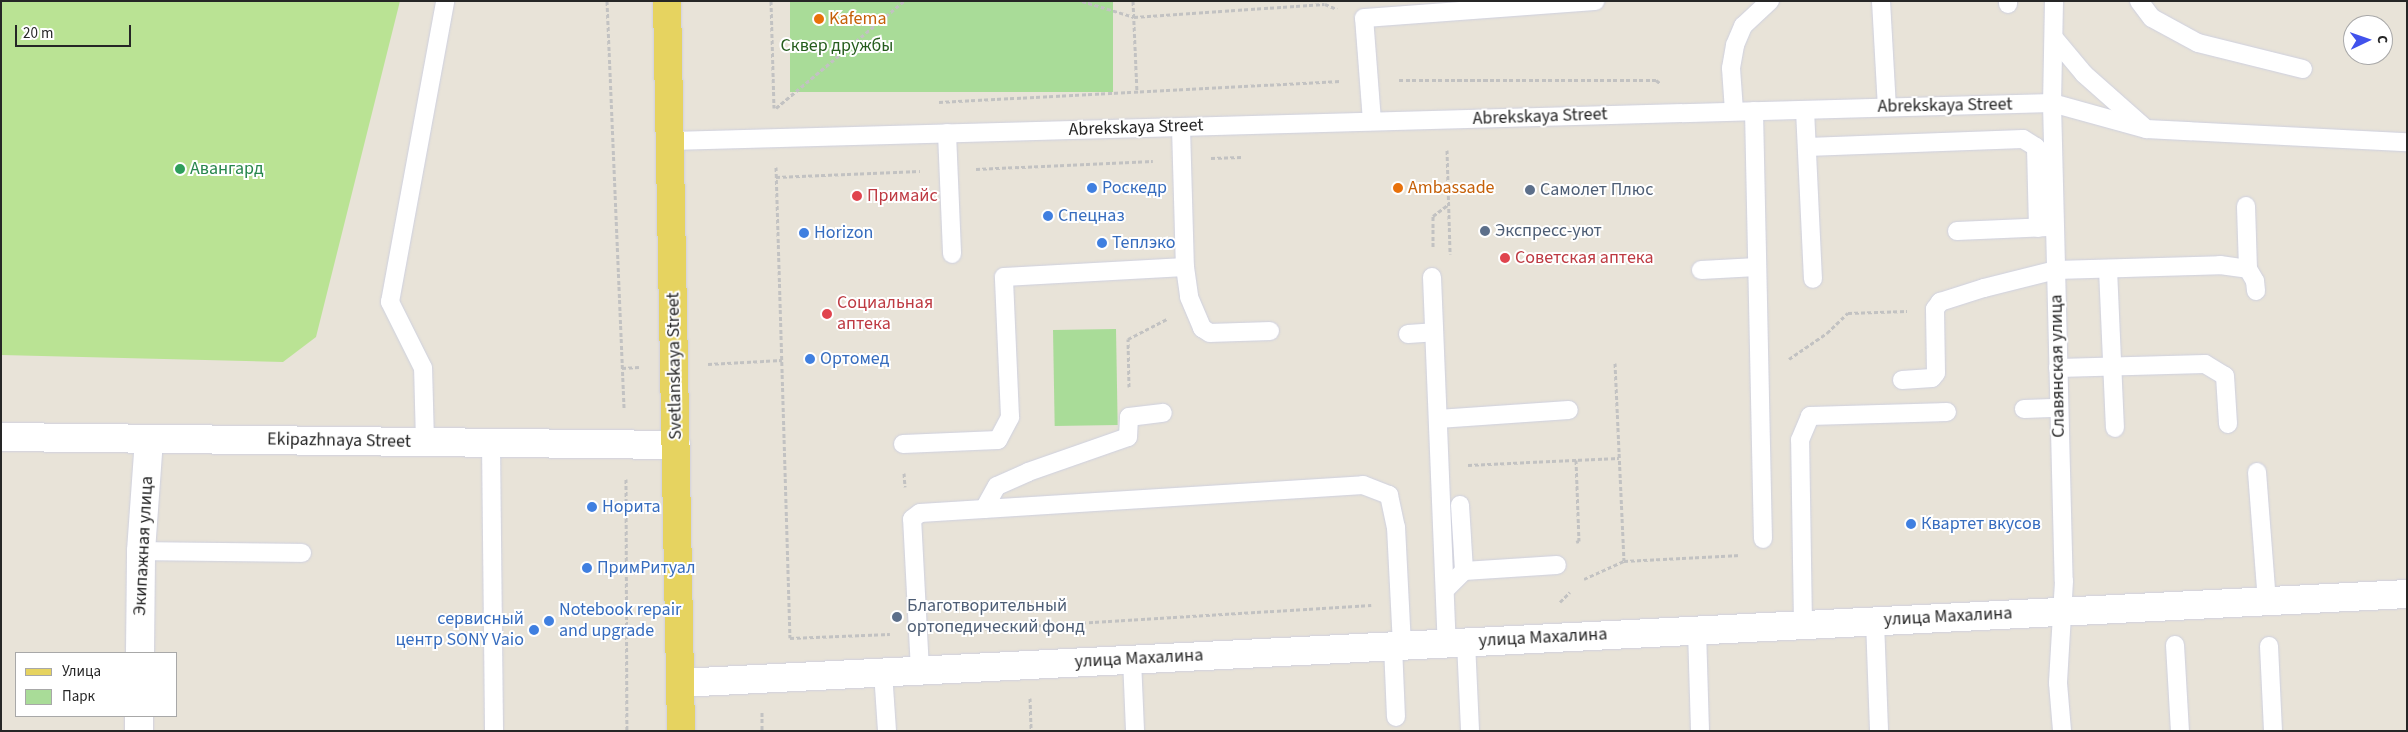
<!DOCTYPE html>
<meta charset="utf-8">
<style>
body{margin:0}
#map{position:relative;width:2408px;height:732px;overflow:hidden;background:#e8e3d8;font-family:"Source Sans 3",sans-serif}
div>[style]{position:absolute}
.green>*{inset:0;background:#a9dc98;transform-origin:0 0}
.pitch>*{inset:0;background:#bae394}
.path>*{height:3px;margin-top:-1.5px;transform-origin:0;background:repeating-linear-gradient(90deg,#c2c2c2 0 4px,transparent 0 6.5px)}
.roads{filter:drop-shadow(0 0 1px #ced0df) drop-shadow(0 0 1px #ced0df)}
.service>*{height:18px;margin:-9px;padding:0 9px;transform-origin:9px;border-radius:9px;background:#fff}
.minor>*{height:28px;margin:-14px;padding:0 14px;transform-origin:14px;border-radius:14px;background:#fff}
.primary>*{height:28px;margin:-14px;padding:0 14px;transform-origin:14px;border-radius:14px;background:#e6d360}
.dots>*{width:14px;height:14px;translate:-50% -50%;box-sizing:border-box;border:2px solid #fff;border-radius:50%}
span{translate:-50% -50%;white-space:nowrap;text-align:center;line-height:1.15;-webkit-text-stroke:4px #fff;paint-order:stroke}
.food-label{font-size:18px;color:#c56008}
.left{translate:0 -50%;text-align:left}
.park-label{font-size:18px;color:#255d1d}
.street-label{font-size:18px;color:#262626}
.leisure-label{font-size:18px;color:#27864d}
.shop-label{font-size:18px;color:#366cbe}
.right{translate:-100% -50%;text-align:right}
.service-label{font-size:18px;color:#4e5e75}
.health-label{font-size:18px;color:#be3a42}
.frame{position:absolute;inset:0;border:2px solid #262626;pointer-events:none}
.legend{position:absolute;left:15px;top:652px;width:162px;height:65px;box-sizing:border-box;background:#fff;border:1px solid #a8a8a8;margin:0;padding:6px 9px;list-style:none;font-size:15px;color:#262626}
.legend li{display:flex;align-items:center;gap:10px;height:25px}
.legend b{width:25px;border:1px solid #a8a8a8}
.north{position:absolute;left:2343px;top:15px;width:50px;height:50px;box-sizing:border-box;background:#fff;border:1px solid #a8a8a8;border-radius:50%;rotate:87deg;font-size:14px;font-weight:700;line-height:20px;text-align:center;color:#262626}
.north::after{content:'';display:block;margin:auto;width:18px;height:22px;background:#4152ec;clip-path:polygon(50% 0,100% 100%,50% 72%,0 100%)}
.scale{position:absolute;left:15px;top:25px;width:116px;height:22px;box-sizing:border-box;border:2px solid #262626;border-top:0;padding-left:6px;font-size:15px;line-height:18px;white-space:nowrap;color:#262626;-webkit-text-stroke:4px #fff;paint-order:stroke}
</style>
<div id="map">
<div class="green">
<i style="left:790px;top:1px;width:323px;height:91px"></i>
<i style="left:1116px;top:329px;width:96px;height:63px;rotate:89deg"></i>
</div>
<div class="pitch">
<i style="clip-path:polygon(1px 1px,400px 1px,316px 337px,283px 362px,1px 355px)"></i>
</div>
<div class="path">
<i style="left:607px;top:1px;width:409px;rotate:87.6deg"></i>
<i style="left:771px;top:1px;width:107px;rotate:88.4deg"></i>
<i style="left:1082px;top:1px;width:54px;rotate:17.1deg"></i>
<i style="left:1134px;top:17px;width:191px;rotate:-3.9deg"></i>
<i style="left:1325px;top:4px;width:13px;rotate:23deg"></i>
<i style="left:1133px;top:1px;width:91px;rotate:87.5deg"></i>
<i style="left:1399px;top:80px;width:257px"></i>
<i style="left:1656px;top:80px;width:6px;rotate:39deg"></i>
<i style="left:939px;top:102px;width:402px;rotate:-3deg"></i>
<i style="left:776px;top:108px;width:167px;rotate:-39.9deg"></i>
<i style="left:1447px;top:150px;width:104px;rotate:88.3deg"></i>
<i style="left:1211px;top:158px;width:31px;rotate:-2deg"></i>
<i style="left:776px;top:167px;width:471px;rotate:88.3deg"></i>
<i style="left:976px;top:169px;width:177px;rotate:-2.6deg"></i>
<i style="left:776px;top:177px;width:144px;rotate:-2.4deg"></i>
<i style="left:1433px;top:247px;width:31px;rotate:-90deg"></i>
<i style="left:1433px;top:216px;width:20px;rotate:-37deg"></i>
<i style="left:1789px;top:359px;width:46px;rotate:-34.4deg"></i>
<i style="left:1827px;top:333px;width:29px;rotate:-44deg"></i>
<i style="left:1848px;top:313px;width:59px;rotate:-1.9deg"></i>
<i style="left:1615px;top:363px;width:198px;rotate:87.4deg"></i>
<i style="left:708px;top:364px;width:74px;rotate:-3.1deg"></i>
<i style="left:622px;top:368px;width:17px;rotate:-3deg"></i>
<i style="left:1129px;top:387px;width:48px;rotate:-91.2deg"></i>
<i style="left:1128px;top:339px;width:44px;rotate:-27.1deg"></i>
<i style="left:1576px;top:460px;width:81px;rotate:87.9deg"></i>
<i style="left:1579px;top:541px;width:3px;rotate:162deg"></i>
<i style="left:1468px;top:465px;width:151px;rotate:-2.7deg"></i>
<i style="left:904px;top:473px;width:14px;rotate:86deg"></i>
<i style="left:626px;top:479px;width:252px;rotate:89.8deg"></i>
<i style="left:1584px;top:579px;width:44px;rotate:-24.2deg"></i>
<i style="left:1624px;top:561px;width:117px;rotate:-2.9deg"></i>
<i style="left:1560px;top:602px;width:14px;rotate:-45deg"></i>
<i style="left:946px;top:631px;width:426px;rotate:-3.5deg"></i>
<i style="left:790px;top:638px;width:100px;rotate:-2.3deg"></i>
<i style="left:1030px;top:698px;width:33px;rotate:88deg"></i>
<i style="left:762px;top:712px;width:19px;rotate:90deg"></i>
</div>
<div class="roads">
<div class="service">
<i style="left:1881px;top:1px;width:106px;rotate:86.8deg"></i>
<i style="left:2054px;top:1px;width:102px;rotate:91.1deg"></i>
<i style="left:2052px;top:103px;width:478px;rotate:88.6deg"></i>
<i style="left:2064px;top:581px;width:102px;rotate:93.4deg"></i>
<i style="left:2058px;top:683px;width:48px;rotate:85.2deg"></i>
<i style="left:2139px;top:1px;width:21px;rotate:53deg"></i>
<i style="left:2152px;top:18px;width:52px;rotate:28.5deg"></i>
<i style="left:2198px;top:43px;width:108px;rotate:13.9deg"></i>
<i style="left:2008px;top:4px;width:3px;rotate:-90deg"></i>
<i style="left:2054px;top:38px;width:47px;rotate:50.2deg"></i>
<i style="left:2084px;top:74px;width:80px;rotate:41.5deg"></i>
<i style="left:1805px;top:110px;width:169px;rotate:87.3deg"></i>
<i style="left:1734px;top:111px;width:43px;rotate:-94deg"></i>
<i style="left:1731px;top:68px;width:23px;rotate:-80deg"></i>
<i style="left:1735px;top:45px;width:21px;rotate:-67deg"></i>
<i style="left:1743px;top:26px;width:37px;rotate:-43deg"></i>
<i style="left:1754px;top:111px;width:428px;rotate:88.8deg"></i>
<i style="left:1372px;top:121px;width:103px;rotate:-94.4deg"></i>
<i style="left:1364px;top:18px;width:232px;rotate:-4.2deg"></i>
<i style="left:1181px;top:127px;width:140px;rotate:88.4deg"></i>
<i style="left:1185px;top:267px;width:30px;rotate:82deg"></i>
<i style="left:1189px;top:297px;width:34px;rotate:67deg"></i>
<i style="left:1202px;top:328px;width:9px;rotate:32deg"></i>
<i style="left:1210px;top:333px;width:60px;rotate:-1.9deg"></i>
<i style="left:947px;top:133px;width:121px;rotate:87.6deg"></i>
<i style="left:671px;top:141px;width:1382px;rotate:-1.58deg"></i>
<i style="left:2052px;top:103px;width:98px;rotate:15.5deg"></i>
<i style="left:2146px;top:129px;width:261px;rotate:2.9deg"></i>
<i style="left:1807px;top:147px;width:216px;rotate:-2.1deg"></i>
<i style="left:2023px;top:139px;width:15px;rotate:32deg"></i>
<i style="left:2036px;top:147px;width:81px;rotate:88.6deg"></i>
<i style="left:2246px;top:206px;width:63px;rotate:88.2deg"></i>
<i style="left:1957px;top:231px;width:92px;rotate:-2.5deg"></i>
<i style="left:2108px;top:269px;width:159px;rotate:87.5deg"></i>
<i style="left:1701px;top:270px;width:56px;rotate:-3.1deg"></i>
<i style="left:1432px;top:277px;width:366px;rotate:87.7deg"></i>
<i style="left:1408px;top:334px;width:26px;rotate:-4deg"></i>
<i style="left:2058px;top:368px;width:147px;rotate:-1.6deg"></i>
<i style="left:2205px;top:364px;width:23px;rotate:31deg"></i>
<i style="left:2225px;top:376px;width:48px;rotate:86.4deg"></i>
<i style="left:1902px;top:380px;width:30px;rotate:-4deg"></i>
<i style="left:1932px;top:378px;width:6px;rotate:-51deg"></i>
<i style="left:1936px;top:373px;width:64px;rotate:-90.9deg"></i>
<i style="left:1935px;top:309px;width:9px;rotate:-54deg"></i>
<i style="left:1940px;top:302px;width:46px;rotate:-17.7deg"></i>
<i style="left:1984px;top:288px;width:74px;rotate:-14deg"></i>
<i style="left:2056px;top:270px;width:164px;rotate:-1.7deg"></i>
<i style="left:2220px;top:265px;width:28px;rotate:8deg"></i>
<i style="left:2248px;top:269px;width:14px;rotate:60deg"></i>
<i style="left:2255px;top:281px;width:10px;rotate:84deg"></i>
<i style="left:2024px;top:409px;width:35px;rotate:-2deg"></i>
<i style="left:1438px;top:419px;width:131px;rotate:-3.9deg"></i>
<i style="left:425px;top:442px;width:74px;rotate:-91.5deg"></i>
<i style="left:423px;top:368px;width:74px;rotate:-116.6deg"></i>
<i style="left:390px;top:302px;width:306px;rotate:-79.6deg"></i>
<i style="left:491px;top:443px;width:288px;rotate:89.4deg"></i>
<i style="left:903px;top:444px;width:95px;rotate:-2.4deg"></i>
<i style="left:998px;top:440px;width:26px;rotate:-62deg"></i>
<i style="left:1010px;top:417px;width:140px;rotate:-92.5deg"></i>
<i style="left:1004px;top:277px;width:181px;rotate:-3.2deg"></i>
<i style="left:2257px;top:472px;width:129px;rotate:85.6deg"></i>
<i style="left:1460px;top:505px;width:66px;rotate:86.5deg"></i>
<i style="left:984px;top:509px;width:380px;rotate:-3.6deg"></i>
<i style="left:1363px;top:485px;width:28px;rotate:21deg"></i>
<i style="left:1389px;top:495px;width:33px;rotate:78deg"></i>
<i style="left:1396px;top:527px;width:119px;rotate:87.1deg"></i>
<i style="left:141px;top:551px;width:161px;rotate:0.7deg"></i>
<i style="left:1445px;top:590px;width:27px;rotate:-45deg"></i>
<i style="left:1464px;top:571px;width:93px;rotate:-3.7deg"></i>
<i style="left:1875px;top:621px;width:110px;rotate:87.9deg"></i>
<i style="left:1803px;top:624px;width:184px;rotate:-90.9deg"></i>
<i style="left:1800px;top:440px;width:26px;rotate:-67deg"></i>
<i style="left:1810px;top:416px;width:137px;rotate:-1.7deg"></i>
<i style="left:1697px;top:630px;width:101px;rotate:88.3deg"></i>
<i style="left:1466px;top:642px;width:89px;rotate:87.4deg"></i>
<i style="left:2175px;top:645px;width:86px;rotate:86.7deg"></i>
<i style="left:1393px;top:646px;width:71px;rotate:87.6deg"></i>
<i style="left:2269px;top:646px;width:85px;rotate:87.3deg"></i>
<i style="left:1132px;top:659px;width:72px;rotate:87.6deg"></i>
<i style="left:920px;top:670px;width:151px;rotate:-93deg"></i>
<i style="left:912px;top:519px;width:10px;rotate:-37deg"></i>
<i style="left:920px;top:513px;width:64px;rotate:-3.6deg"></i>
<i style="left:984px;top:509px;width:26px;rotate:-61deg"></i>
<i style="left:997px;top:486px;width:34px;rotate:-24deg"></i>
<i style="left:1028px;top:472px;width:106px;rotate:-19.3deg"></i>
<i style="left:1128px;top:437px;width:20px;rotate:-87deg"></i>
<i style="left:1129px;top:417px;width:34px;rotate:-7deg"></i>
<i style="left:883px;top:672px;width:59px;rotate:86.1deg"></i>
</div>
<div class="minor">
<i style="left:1px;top:437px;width:675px;rotate:0.68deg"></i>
<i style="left:140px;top:653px;width:102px;rotate:-89.4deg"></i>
<i style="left:141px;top:551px;width:112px;rotate:-85.9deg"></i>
<i style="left:680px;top:683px;width:1729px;rotate:-2.95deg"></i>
<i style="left:139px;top:731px;width:15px;rotate:-90deg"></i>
</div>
<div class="primary">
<i style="left:667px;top:1px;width:730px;rotate:88.9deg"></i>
</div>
</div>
<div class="dots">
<i style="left:819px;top:19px;background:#e8710a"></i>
<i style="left:180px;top:169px;background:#2e9e5b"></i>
<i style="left:1092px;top:188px;background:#3f7fe0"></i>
<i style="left:1398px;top:188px;background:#e8710a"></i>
<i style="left:1530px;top:190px;background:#5c6f8a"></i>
<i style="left:857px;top:196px;background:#e0444e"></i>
<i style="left:1048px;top:216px;background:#3f7fe0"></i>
<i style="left:1485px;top:231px;background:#5c6f8a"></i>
<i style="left:804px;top:233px;background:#3f7fe0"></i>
<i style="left:1102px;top:243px;background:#3f7fe0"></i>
<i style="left:1505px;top:258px;background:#e0444e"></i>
<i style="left:827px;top:314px;background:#e0444e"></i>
<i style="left:810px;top:359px;background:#3f7fe0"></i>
<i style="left:592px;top:507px;background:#3f7fe0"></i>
<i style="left:1911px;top:524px;background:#3f7fe0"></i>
<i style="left:587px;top:568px;background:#3f7fe0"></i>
<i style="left:897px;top:617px;background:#5c6f8a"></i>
<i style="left:549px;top:621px;background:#3f7fe0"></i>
<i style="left:534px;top:630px;background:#3f7fe0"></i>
</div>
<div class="food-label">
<span class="left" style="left:829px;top:19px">Kafema</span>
<span class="left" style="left:1408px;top:188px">Ambassade</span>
</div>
<div class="park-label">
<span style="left:837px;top:46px">Сквер дружбы</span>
</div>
<div class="street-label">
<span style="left:1945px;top:106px;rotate:-1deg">Abrekskaya Street</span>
<span style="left:1540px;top:117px;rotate:-2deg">Abrekskaya Street</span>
<span style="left:1136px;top:128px;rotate:-2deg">Abrekskaya Street</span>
<span style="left:675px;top:366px;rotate:-91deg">Svetlanskaya Street</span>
<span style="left:2058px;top:366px;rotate:-91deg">Славянская улица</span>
<span style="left:339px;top:441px;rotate:1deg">Ekipazhnaya Street</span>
<span style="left:144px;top:546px;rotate:-87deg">Экипажная улица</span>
<span style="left:1948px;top:617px;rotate:-3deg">улица Махалина</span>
<span style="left:1543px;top:638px;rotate:-3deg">улица Махалина</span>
<span style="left:1139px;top:659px;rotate:-3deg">улица Махалина</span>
</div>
<div class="leisure-label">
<span class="left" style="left:190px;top:169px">Авангард</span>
</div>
<div class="shop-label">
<span class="left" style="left:1102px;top:188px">Роскедр</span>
<span class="left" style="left:1058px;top:216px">Спецназ</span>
<span class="left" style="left:814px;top:233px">Horizon</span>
<span class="left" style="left:1112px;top:243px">Теплэко</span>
<span class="left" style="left:820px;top:359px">Ортомед</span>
<span class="left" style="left:602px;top:507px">Норита</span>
<span class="left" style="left:1921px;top:524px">Квартет вкусов</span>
<span class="left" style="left:597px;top:568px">ПримРитуал</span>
<span class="left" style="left:559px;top:621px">Notebook repair<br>and upgrade</span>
<span class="right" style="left:524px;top:630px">сервисный<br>центр SONY Vaio</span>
</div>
<div class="service-label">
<span class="left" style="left:1540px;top:190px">Самолет Плюс</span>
<span class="left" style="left:1495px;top:231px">Экспресс-уют</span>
<span class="left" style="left:907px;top:617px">Благотворительный<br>ортопедический фонд</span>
</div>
<div class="health-label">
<span class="left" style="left:867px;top:196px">Примайс</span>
<span class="left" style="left:1515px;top:258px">Советская аптека</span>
<span class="left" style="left:837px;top:314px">Социальная<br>аптека</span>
</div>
<div class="frame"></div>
<ul class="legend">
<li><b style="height:6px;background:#e6d360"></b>Улица</li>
<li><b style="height:14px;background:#a9dc98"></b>Парк</li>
</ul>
<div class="north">С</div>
<div class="scale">20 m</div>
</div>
